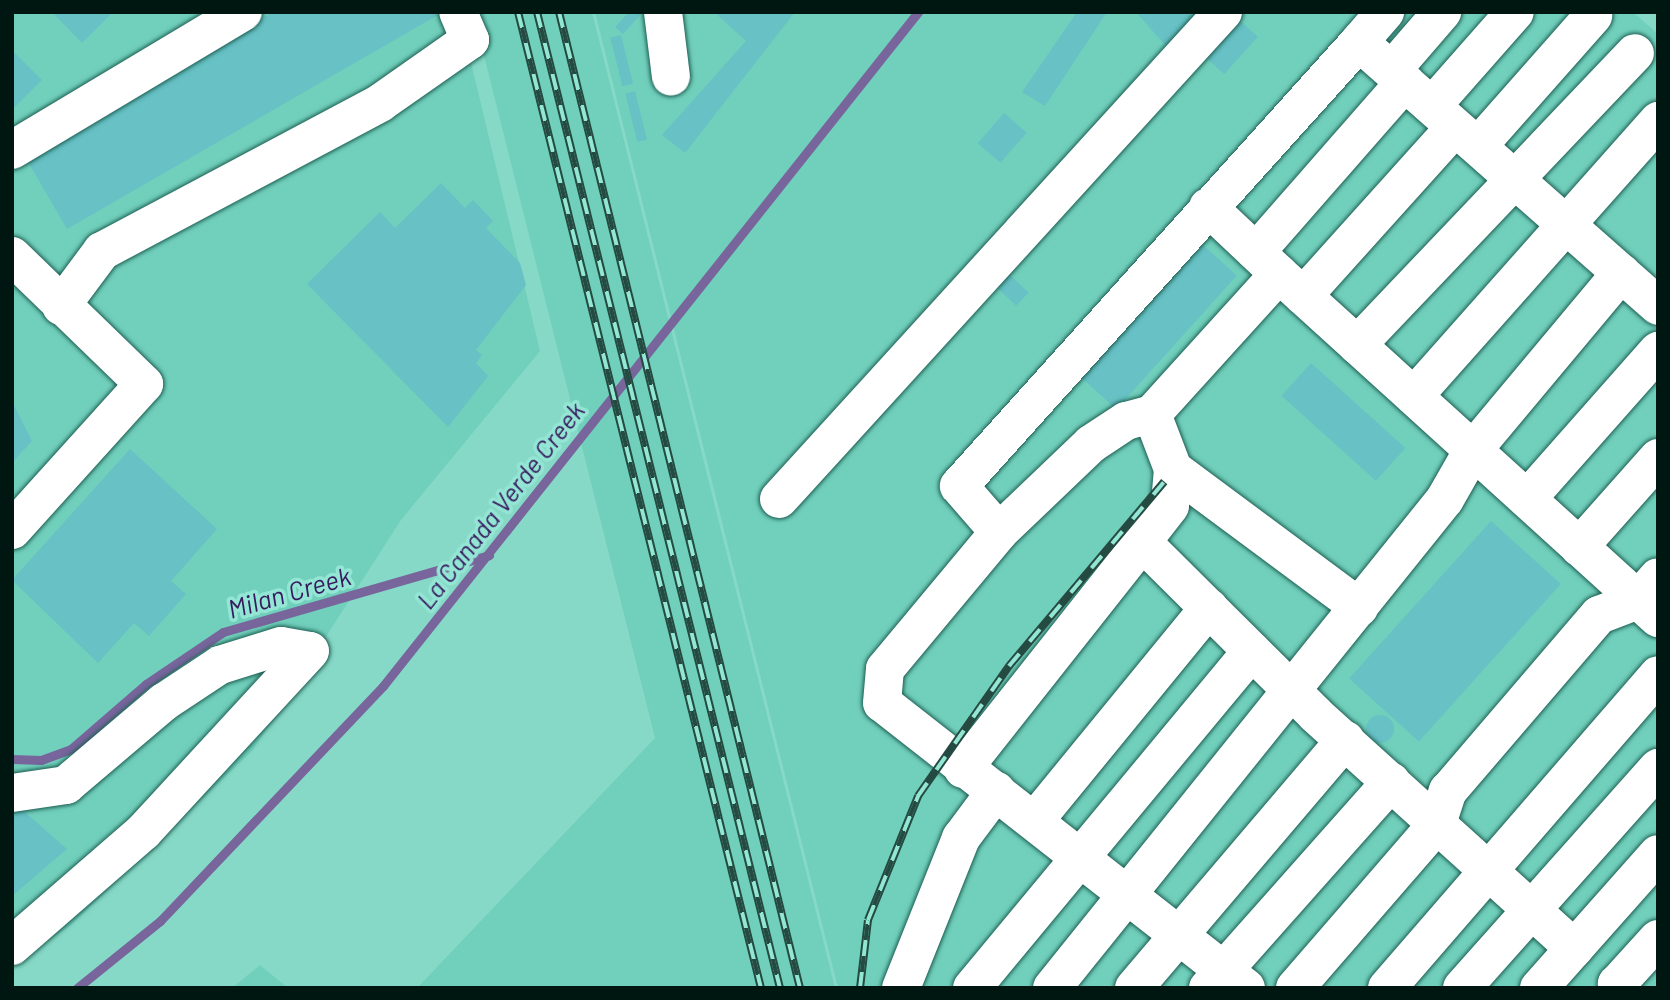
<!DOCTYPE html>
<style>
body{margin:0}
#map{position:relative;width:1670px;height:1000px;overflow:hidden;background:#87d9c7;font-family:Barlow,sans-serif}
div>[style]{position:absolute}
.built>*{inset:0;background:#71d0bc}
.stream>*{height:9px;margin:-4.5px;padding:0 4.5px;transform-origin:4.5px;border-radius:4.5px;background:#77659c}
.building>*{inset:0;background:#67c1c5;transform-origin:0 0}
.round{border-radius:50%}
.roads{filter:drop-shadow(0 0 2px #1d5e52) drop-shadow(0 0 2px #1d5e52)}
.minor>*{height:38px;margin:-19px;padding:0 19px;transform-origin:19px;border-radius:19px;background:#fff}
.rail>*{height:8px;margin-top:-4px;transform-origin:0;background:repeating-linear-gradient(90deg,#94e6d4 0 16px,#244a41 0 32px);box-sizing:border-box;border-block:2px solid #244a41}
span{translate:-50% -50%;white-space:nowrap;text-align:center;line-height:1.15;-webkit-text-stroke:7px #94e6d4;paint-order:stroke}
.water-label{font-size:26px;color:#37195e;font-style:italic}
.frame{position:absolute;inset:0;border:14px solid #001611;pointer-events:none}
</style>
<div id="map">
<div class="built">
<i style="clip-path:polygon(12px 12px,459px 12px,540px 351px,401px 520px,253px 750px,71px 925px,12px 965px)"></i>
<i style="clip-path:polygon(473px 12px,592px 12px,835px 988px,417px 988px,655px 738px)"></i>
<i style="clip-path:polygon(595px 12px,1633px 12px,1658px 34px,1658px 988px,838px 988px)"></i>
<i style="clip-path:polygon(260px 965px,288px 988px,232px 988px)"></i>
</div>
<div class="stream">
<i style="left:12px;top:759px;width:29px;rotate:2deg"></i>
<i style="left:41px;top:760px;width:32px;rotate:-20deg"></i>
<i style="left:71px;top:749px;width:99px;rotate:-40.9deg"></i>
<i style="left:146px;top:684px;width:93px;rotate:-34deg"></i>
<i style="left:223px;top:632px;width:277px;rotate:-16.1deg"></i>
<i style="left:77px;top:988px;width:107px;rotate:-38.9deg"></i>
<i style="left:160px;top:921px;width:324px;rotate:-46.5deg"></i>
<i style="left:383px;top:686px;width:861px;rotate:-51.56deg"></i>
</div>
<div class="building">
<i style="clip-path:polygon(52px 12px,113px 12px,82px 43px)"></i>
<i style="clip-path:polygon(273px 12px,443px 12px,67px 229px,24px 155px)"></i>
<i style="clip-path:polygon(629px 12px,643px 12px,623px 34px,615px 27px)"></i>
<i style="clip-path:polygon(714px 12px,795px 12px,685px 153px,662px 135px,746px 41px)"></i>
<i style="clip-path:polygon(1077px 12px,1107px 12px,1045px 106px,1022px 92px)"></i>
<i style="clip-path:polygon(1136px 12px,1203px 12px,1172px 53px)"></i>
<i style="left:1237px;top:18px;width:28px;height:50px;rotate:42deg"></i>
<i style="left:621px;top:35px;width:50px;height:11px;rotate:76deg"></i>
<i style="clip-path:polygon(12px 50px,42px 80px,12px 110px)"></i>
<i style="left:635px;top:91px;width:50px;height:10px;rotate:76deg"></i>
<i style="left:1004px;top:113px;width:30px;height:40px;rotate:41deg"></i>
<i style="clip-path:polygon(441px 183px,465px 208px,473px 200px,493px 221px,486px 228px,520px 263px,526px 285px,476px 350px,482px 355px,476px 363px,488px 376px,448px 427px,307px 284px,380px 212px,395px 228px)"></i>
<i style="left:1193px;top:236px;width:59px;height:180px;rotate:42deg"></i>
<i style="left:1007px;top:272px;width:30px;height:18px;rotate:44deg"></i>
<i style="left:1311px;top:363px;width:127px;height:44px;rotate:42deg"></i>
<i style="clip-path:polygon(12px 401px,32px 441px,12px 463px)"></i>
<i style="clip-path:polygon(130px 449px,217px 529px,171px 581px,186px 594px,149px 636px,134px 623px,98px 663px,12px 580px)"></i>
<i style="left:1491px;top:521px;width:94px;height:212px;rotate:42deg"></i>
<i class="round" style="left:1366px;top:715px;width:28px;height:28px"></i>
<i style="clip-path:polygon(12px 801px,67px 849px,12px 896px)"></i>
</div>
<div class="roads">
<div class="minor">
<i style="left:663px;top:12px;width:65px;rotate:83deg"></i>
<i style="left:1359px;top:42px;width:40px;rotate:-49deg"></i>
<i style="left:1392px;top:70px;width:77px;rotate:-49.2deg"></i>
<i style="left:1432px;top:106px;width:125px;rotate:-48.6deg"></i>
<i style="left:1478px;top:146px;width:174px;rotate:-48.5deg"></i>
<i style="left:12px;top:150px;width:269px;rotate:-30.9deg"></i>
<i style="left:1208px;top:207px;width:98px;rotate:43.3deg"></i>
<i style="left:1279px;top:274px;width:189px;rotate:132.2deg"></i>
<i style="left:1152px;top:414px;width:59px;rotate:69.1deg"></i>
<i style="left:1173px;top:469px;width:37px;rotate:95deg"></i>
<i style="left:1170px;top:506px;width:46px;rotate:127.9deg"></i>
<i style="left:1142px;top:542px;width:245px;rotate:44.8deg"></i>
<i style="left:1316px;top:715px;width:348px;rotate:42.1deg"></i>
<i style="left:1256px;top:252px;width:226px;rotate:-48.8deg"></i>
<i style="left:12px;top:256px;width:184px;rotate:44.1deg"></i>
<i style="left:144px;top:384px;width:197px;rotate:132.1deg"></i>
<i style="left:1279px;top:274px;width:512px;rotate:42.23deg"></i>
<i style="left:1303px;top:296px;width:227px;rotate:-48deg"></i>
<i style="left:61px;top:306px;width:69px;rotate:-53.3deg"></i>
<i style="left:102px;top:251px;width:315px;rotate:-28deg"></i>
<i style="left:380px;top:103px;width:110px;rotate:-35deg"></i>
<i style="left:470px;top:40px;width:30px;rotate:-113deg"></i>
<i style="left:1357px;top:345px;width:403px;rotate:-46.4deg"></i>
<i style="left:1414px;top:396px;width:368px;rotate:-48.4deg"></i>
<i style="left:1173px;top:469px;width:232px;rotate:36.6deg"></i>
<i style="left:779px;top:499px;width:659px;rotate:-47.64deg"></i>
<i style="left:1527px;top:499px;width:198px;rotate:-48.5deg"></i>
<i style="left:999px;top:532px;width:127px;rotate:-43.7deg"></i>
<i style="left:1091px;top:444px;width:42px;rotate:-33.3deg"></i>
<i style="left:1126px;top:421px;width:27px;rotate:-15deg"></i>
<i style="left:1579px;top:547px;width:119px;rotate:-48.4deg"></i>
<i style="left:963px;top:769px;width:289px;rotate:-51.7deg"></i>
<i style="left:12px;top:793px;width:55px;rotate:-8.4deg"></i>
<i style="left:66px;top:785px;width:128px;rotate:-40.3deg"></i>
<i style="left:164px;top:702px;width:67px;rotate:-33.5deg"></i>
<i style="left:220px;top:665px;width:64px;rotate:-17.3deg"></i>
<i style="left:281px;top:646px;width:29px;rotate:10deg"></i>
<i style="left:310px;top:651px;width:246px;rotate:132.7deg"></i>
<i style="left:143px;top:832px;width:174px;rotate:139deg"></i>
<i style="left:1036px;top:819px;width:273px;rotate:-50.7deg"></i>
<i style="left:901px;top:988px;width:162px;rotate:-68.2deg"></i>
<i style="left:961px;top:838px;width:59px;rotate:-53.3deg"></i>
<i style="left:972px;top:988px;width:438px;rotate:-50.3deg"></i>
<i style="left:1052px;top:988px;width:627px;rotate:-51.21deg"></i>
<i style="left:1445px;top:499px;width:56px;rotate:-60.3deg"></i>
<i style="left:1473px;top:450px;width:231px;rotate:-50.1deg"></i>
<i style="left:1134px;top:988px;width:326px;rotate:-49.6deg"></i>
<i style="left:1208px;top:988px;width:276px;rotate:-48.4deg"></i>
<i style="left:1246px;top:988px;width:462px;rotate:-141.9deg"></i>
<i style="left:882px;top:703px;width:34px;rotate:-85deg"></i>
<i style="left:885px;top:669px;width:178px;rotate:-50.2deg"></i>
<i style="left:999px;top:532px;width:61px;rotate:-131deg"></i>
<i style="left:959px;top:486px;width:598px;rotate:-47.98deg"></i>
<i style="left:1359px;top:42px;width:399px;rotate:41.4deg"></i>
<i style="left:1295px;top:988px;width:217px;rotate:-49.1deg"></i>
<i style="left:1437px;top:824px;width:35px;rotate:-72deg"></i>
<i style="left:1448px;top:791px;width:232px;rotate:-49.4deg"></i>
<i style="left:1599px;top:615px;width:42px;rotate:-21deg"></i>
<i style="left:1638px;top:600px;width:30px;rotate:-49deg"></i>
<i style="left:1387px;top:988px;width:414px;rotate:-49.1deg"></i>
<i style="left:1462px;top:988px;width:295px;rotate:-48.3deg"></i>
<i style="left:1539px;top:988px;width:179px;rotate:-48.4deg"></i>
<i style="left:1621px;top:988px;width:6px;rotate:-135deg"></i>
<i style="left:1617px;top:984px;width:61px;rotate:-47.7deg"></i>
</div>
</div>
<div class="rail">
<i style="left:518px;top:12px;width:1006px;rotate:76.02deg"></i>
<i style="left:537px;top:12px;width:1006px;rotate:76.02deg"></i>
<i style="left:559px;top:12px;width:1005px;rotate:76.13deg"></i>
<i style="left:860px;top:988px;width:68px;rotate:-83.3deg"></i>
<i style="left:868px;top:920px;width:134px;rotate:-68deg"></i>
<i style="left:918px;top:796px;width:159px;rotate:-55deg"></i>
<i style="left:1009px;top:666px;width:241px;rotate:-49.9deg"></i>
</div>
<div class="water-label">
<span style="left:500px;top:505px;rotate:-52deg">La Canada Verde Creek</span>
<span style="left:289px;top:592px;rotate:-16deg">Milan Creek</span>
</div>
<div class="frame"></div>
</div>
